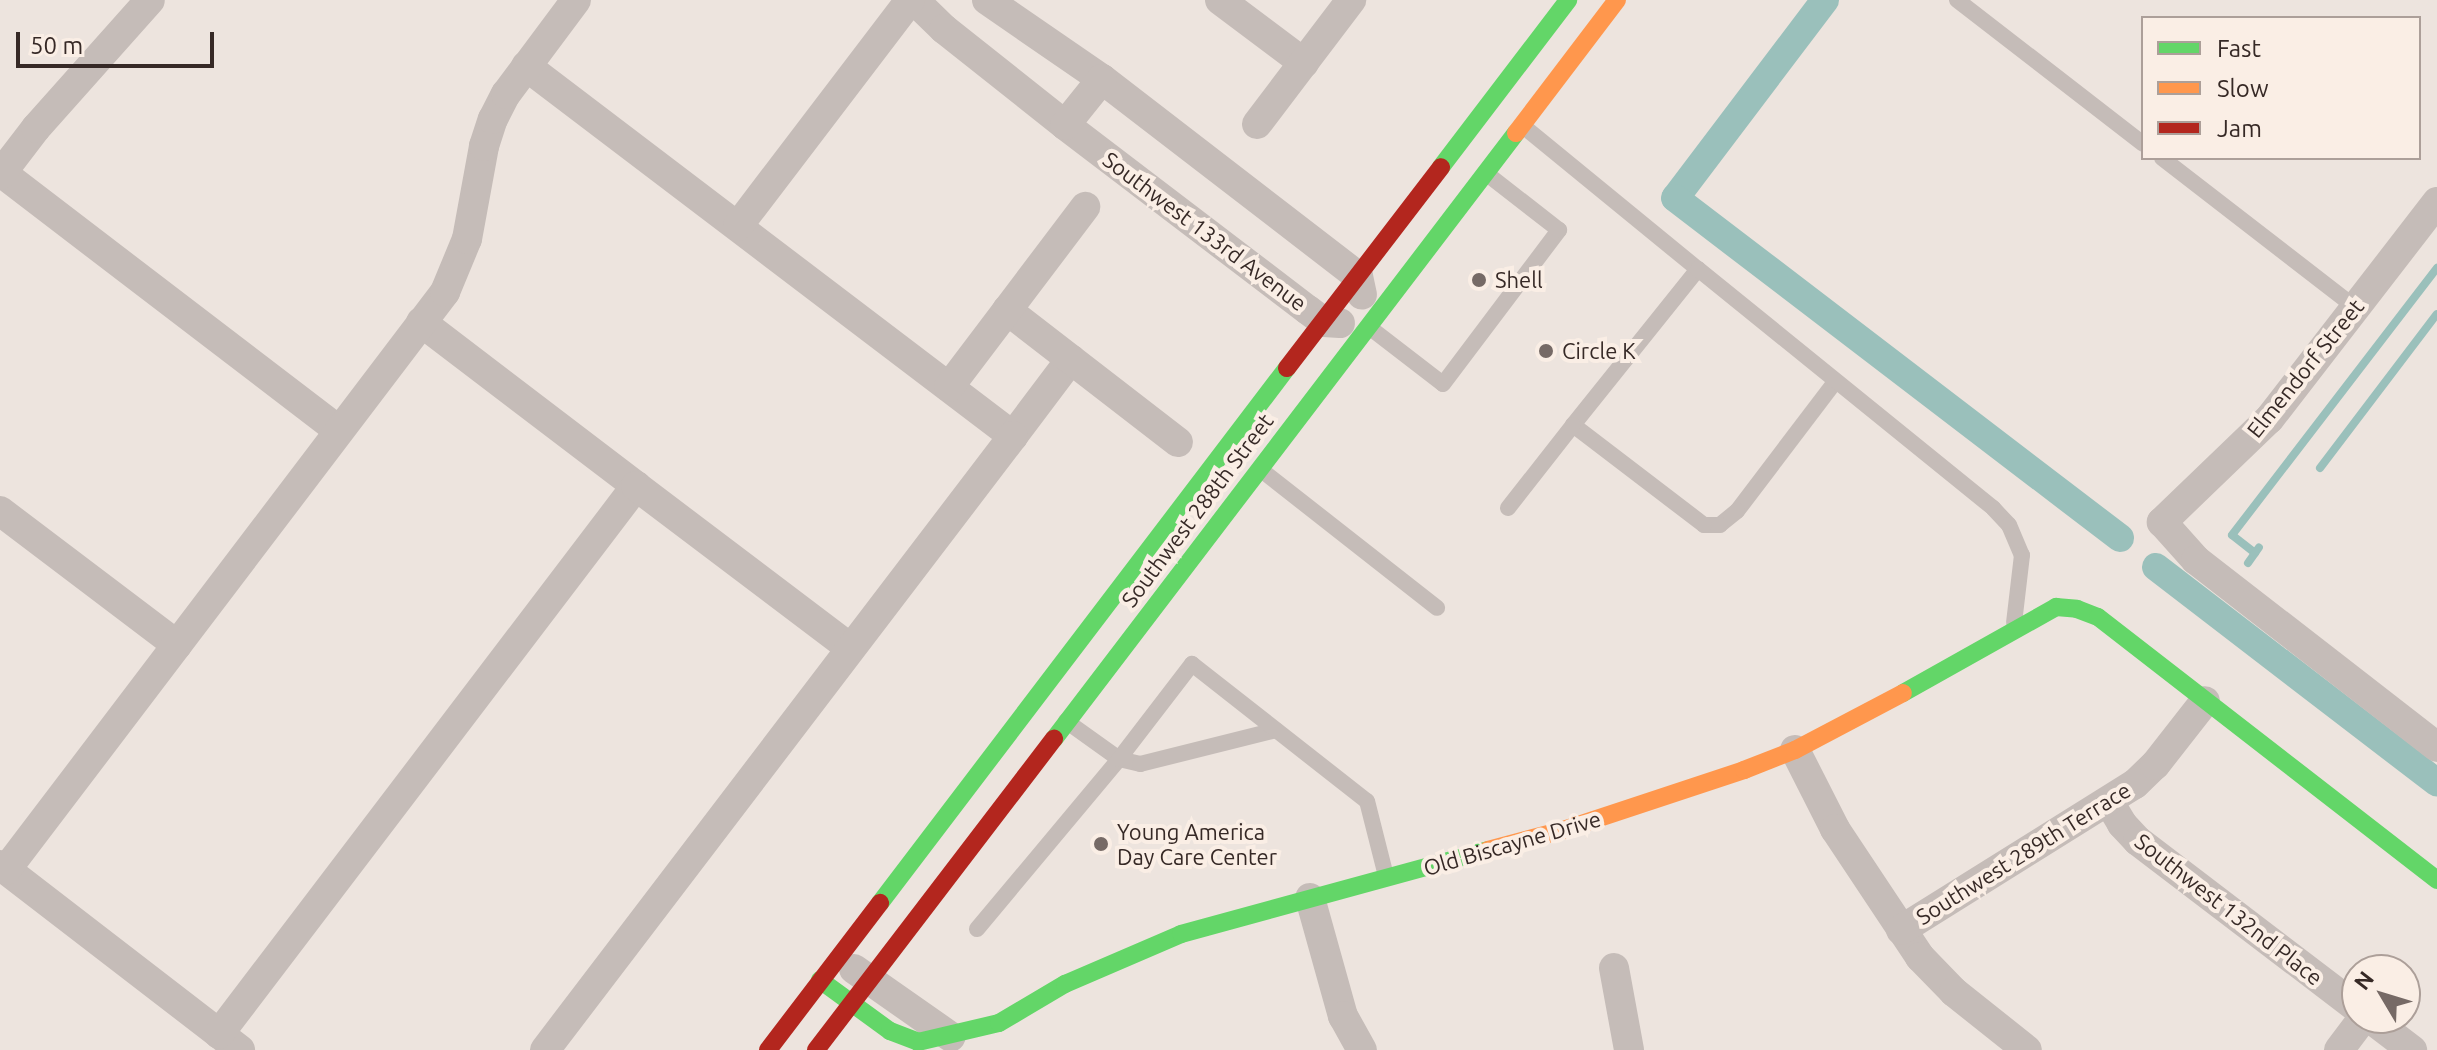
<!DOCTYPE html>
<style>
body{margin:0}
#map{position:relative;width:2437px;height:1050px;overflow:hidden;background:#ede4de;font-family:Ubuntu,sans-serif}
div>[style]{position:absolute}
.stream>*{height:8px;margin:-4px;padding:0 4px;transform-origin:4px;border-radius:4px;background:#9ac0bb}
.canal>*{height:28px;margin:-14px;padding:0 14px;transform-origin:14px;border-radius:14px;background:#9ac0bb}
.lane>*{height:16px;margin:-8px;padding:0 8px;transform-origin:8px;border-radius:8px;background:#c5bcb8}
.street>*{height:30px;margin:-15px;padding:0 15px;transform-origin:15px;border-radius:15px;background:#c5bcb8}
.fast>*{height:18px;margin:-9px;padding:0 9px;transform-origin:9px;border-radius:9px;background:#63d668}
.slow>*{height:18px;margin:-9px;padding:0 9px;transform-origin:9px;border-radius:9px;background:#ff974d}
.jam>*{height:18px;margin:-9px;padding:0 9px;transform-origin:9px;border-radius:9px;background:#b3261e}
.dots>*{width:22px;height:22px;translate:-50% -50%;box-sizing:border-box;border:4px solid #faeee5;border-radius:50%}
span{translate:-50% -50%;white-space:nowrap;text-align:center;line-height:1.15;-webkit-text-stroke:8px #faeee5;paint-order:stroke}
.street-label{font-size:22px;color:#362926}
.poi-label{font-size:22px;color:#362926}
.left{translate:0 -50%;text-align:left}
.legend{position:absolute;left:2141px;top:16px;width:280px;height:144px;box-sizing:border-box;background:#faeee5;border:2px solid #ac9f99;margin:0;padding:10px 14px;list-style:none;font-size:24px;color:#362926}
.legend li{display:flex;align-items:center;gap:16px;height:40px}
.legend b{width:40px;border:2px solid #ac9f99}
.north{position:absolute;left:2341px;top:954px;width:80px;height:80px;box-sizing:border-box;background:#faeee5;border:2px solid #ac9f99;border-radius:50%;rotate:308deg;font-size:22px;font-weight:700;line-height:32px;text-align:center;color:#362926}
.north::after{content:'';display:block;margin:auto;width:28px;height:36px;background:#766a66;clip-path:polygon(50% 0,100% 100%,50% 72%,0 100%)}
.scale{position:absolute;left:16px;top:32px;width:198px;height:36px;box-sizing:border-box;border:4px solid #362926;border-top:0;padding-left:10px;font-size:24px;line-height:28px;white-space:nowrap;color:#362926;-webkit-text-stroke:6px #faeee5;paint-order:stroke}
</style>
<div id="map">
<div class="stream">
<i style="left:2320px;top:468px;width:193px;rotate:-52.8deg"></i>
<i style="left:2255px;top:553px;width:29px;rotate:-142deg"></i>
<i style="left:2232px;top:535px;width:337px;rotate:-52.5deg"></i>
<i style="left:2248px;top:563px;width:19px;rotate:-55deg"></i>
</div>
<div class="canal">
<i style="left:1825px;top:0;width:248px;rotate:127.1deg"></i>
<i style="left:1675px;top:198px;width:560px;rotate:37.38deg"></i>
<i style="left:2156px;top:567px;width:354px;rotate:37.5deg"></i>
</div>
<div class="lane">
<i style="left:1957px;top:0;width:235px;rotate:37.7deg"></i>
<i style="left:1523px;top:126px;width:226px;rotate:39.3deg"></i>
<i style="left:2162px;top:158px;width:244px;rotate:37.7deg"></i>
<i style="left:1369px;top:327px;width:93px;rotate:37.6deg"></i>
<i style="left:1443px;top:384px;width:193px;rotate:-53deg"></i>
<i style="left:1559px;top:230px;width:91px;rotate:-142.1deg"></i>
<i style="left:1835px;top:382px;width:162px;rotate:127.2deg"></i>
<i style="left:1737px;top:511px;width:22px;rotate:141deg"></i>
<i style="left:1720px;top:525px;width:16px;rotate:180deg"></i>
<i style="left:1704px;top:525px;width:165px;rotate:-142.6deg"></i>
<i style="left:1573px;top:425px;width:200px;rotate:-51.3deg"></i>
<i style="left:1698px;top:269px;width:380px;rotate:39deg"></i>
<i style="left:1993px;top:508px;width:23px;rotate:47deg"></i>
<i style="left:2009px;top:525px;width:33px;rotate:67deg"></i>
<i style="left:2022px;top:555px;width:68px;rotate:96.7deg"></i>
<i style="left:1260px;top:469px;width:225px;rotate:38.1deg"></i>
<i style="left:1508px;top:508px;width:105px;rotate:-51.9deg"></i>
<i style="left:1066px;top:721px;width:65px;rotate:35.6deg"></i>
<i style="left:1119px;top:759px;width:22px;rotate:13deg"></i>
<i style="left:1140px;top:764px;width:140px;rotate:-14deg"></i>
<i style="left:977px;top:929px;width:222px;rotate:-50.1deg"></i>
<i style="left:1119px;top:759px;width:120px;rotate:-52.5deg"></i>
<i style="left:1192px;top:664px;width:222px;rotate:38.1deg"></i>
<i style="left:1367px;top:801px;width:77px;rotate:75.8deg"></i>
</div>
<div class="street">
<i style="left:914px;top:0;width:42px;rotate:44deg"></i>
<i style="left:944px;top:29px;width:154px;rotate:38.4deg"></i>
<i style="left:1065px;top:125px;width:305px;rotate:37.3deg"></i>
<i style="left:1308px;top:310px;width:20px;rotate:37deg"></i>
<i style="left:1324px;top:322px;width:16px;rotate:4deg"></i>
<i style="left:987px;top:0;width:140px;rotate:34.5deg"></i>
<i style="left:1102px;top:79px;width:323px;rotate:37.6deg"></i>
<i style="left:1358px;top:276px;width:19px;rotate:78deg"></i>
<i style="left:1220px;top:0;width:105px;rotate:36.9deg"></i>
<i style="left:526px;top:66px;width:612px;rotate:37.23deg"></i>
<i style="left:1013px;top:436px;width:96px;rotate:-53deg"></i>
<i style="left:1257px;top:124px;width:156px;rotate:-52.8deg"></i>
<i style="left:1065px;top:125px;width:59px;rotate:-51.2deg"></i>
<i style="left:2px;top:173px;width:424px;rotate:37.4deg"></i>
<i style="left:0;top:175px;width:59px;rotate:-52.5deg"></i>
<i style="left:36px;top:128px;width:171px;rotate:-48.3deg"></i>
<i style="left:2437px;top:202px;width:274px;rotate:127.7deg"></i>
<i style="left:2269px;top:419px;width:149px;rotate:136.1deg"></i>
<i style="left:2162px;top:522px;width:51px;rotate:48.2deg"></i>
<i style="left:2196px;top:560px;width:305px;rotate:37.8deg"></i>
<i style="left:738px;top:226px;width:284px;rotate:-52.7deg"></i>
<i style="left:1007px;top:310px;width:216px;rotate:37.7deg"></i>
<i style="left:421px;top:322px;width:270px;rotate:37.3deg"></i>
<i style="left:949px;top:387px;width:226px;rotate:-52.9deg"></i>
<i style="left:0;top:511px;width:222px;rotate:37.1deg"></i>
<i style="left:1795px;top:750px;width:89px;rotate:63.1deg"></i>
<i style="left:1835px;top:829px;width:154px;rotate:56.4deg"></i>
<i style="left:1920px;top:957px;width:49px;rotate:45.8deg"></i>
<i style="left:1954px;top:992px;width:93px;rotate:38.5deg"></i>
<i style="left:2109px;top:802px;width:26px;rotate:59deg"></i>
<i style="left:2122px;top:824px;width:23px;rotate:47deg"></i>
<i style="left:2138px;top:841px;width:275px;rotate:37.3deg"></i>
<i style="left:0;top:865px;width:303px;rotate:37.6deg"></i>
<i style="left:6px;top:870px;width:726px;rotate:-52.78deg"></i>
<i style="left:445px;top:292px;width:57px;rotate:-67.5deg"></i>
<i style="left:467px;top:239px;width:95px;rotate:-79.6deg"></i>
<i style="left:484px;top:146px;width:28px;rotate:-72deg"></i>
<i style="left:493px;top:119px;width:28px;rotate:-63deg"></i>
<i style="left:506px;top:94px;width:117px;rotate:-53.3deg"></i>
<i style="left:1310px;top:898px;width:123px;rotate:74.4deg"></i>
<i style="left:1343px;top:1016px;width:39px;rotate:61deg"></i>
<i style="left:1901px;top:930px;width:276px;rotate:-32deg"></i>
<i style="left:2135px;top:784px;width:28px;rotate:-44deg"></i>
<i style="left:2155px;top:765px;width:81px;rotate:-52deg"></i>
<i style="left:1614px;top:968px;width:83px;rotate:79.6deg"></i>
<i style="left:854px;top:969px;width:118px;rotate:35deg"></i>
<i style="left:2370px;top:1018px;width:53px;rotate:37.3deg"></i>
<i style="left:219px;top:1034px;width:689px;rotate:-52.73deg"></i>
<i style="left:636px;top:486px;width:268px;rotate:37.1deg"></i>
<i style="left:545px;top:1050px;width:772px;rotate:-52.68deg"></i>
<i style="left:2339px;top:1050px;width:40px;rotate:-53deg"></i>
</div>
<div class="fast">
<i style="left:1441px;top:167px;width:210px;rotate:-52.7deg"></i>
<i style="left:1903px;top:693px;width:176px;rotate:-29.3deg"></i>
<i style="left:2056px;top:607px;width:21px;rotate:5deg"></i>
<i style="left:2077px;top:609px;width:22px;rotate:21deg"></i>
<i style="left:2098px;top:617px;width:429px;rotate:37.8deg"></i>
<i style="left:1054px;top:739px;width:762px;rotate:-52.68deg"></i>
<i style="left:880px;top:903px;width:672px;rotate:-52.74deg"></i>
<i style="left:820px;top:980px;width:87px;rotate:36.1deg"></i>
<i style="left:890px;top:1031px;width:30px;rotate:21deg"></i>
<i style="left:918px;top:1042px;width:83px;rotate:-13.2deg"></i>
<i style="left:999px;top:1023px;width:77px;rotate:-30.6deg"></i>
<i style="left:1065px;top:984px;width:126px;rotate:-23.3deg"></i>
<i style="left:1181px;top:934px;width:318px;rotate:-15.3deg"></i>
</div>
<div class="slow">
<i style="left:1516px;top:133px;width:167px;rotate:-52.8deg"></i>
<i style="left:1488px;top:850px;width:78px;rotate:-14.9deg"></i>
<i style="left:1563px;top:830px;width:191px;rotate:-18.3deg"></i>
<i style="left:1744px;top:770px;width:55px;rotate:-21.4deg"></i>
<i style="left:1795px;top:750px;width:122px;rotate:-27.8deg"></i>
</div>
<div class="jam">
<i style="left:1287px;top:368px;width:253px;rotate:-52.5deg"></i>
<i style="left:768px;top:1050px;width:185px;rotate:-52.7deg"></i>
<i style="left:816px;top:1050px;width:392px;rotate:-52.6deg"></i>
</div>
<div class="dots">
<i style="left:1479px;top:280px;background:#766a66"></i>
<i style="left:1546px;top:351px;background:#766a66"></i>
<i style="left:1101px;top:844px;background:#766a66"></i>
</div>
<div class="street-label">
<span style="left:1205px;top:231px;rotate:37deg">Southwest 133rd Avenue</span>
<span style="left:2305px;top:368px;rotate:-51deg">Elmendorf Street</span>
<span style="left:1197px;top:510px;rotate:-53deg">Southwest 288th Street</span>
<span style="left:1512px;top:843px;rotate:-16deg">Old Biscayne Drive</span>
<span style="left:2023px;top:853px;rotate:-32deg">Southwest 289th Terrace</span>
<span style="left:2229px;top:909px;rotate:38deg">Southwest 132nd Place</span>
</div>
<div class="poi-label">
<span class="left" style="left:1495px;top:280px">Shell</span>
<span class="left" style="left:1562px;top:351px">Circle K</span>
<span class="left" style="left:1117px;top:844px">Young America<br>Day Care Center</span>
</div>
<ul class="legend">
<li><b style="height:10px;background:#63d668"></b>Fast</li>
<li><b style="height:10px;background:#ff974d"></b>Slow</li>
<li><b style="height:10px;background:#b3261e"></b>Jam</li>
</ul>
<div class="north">N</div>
<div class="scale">50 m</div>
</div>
